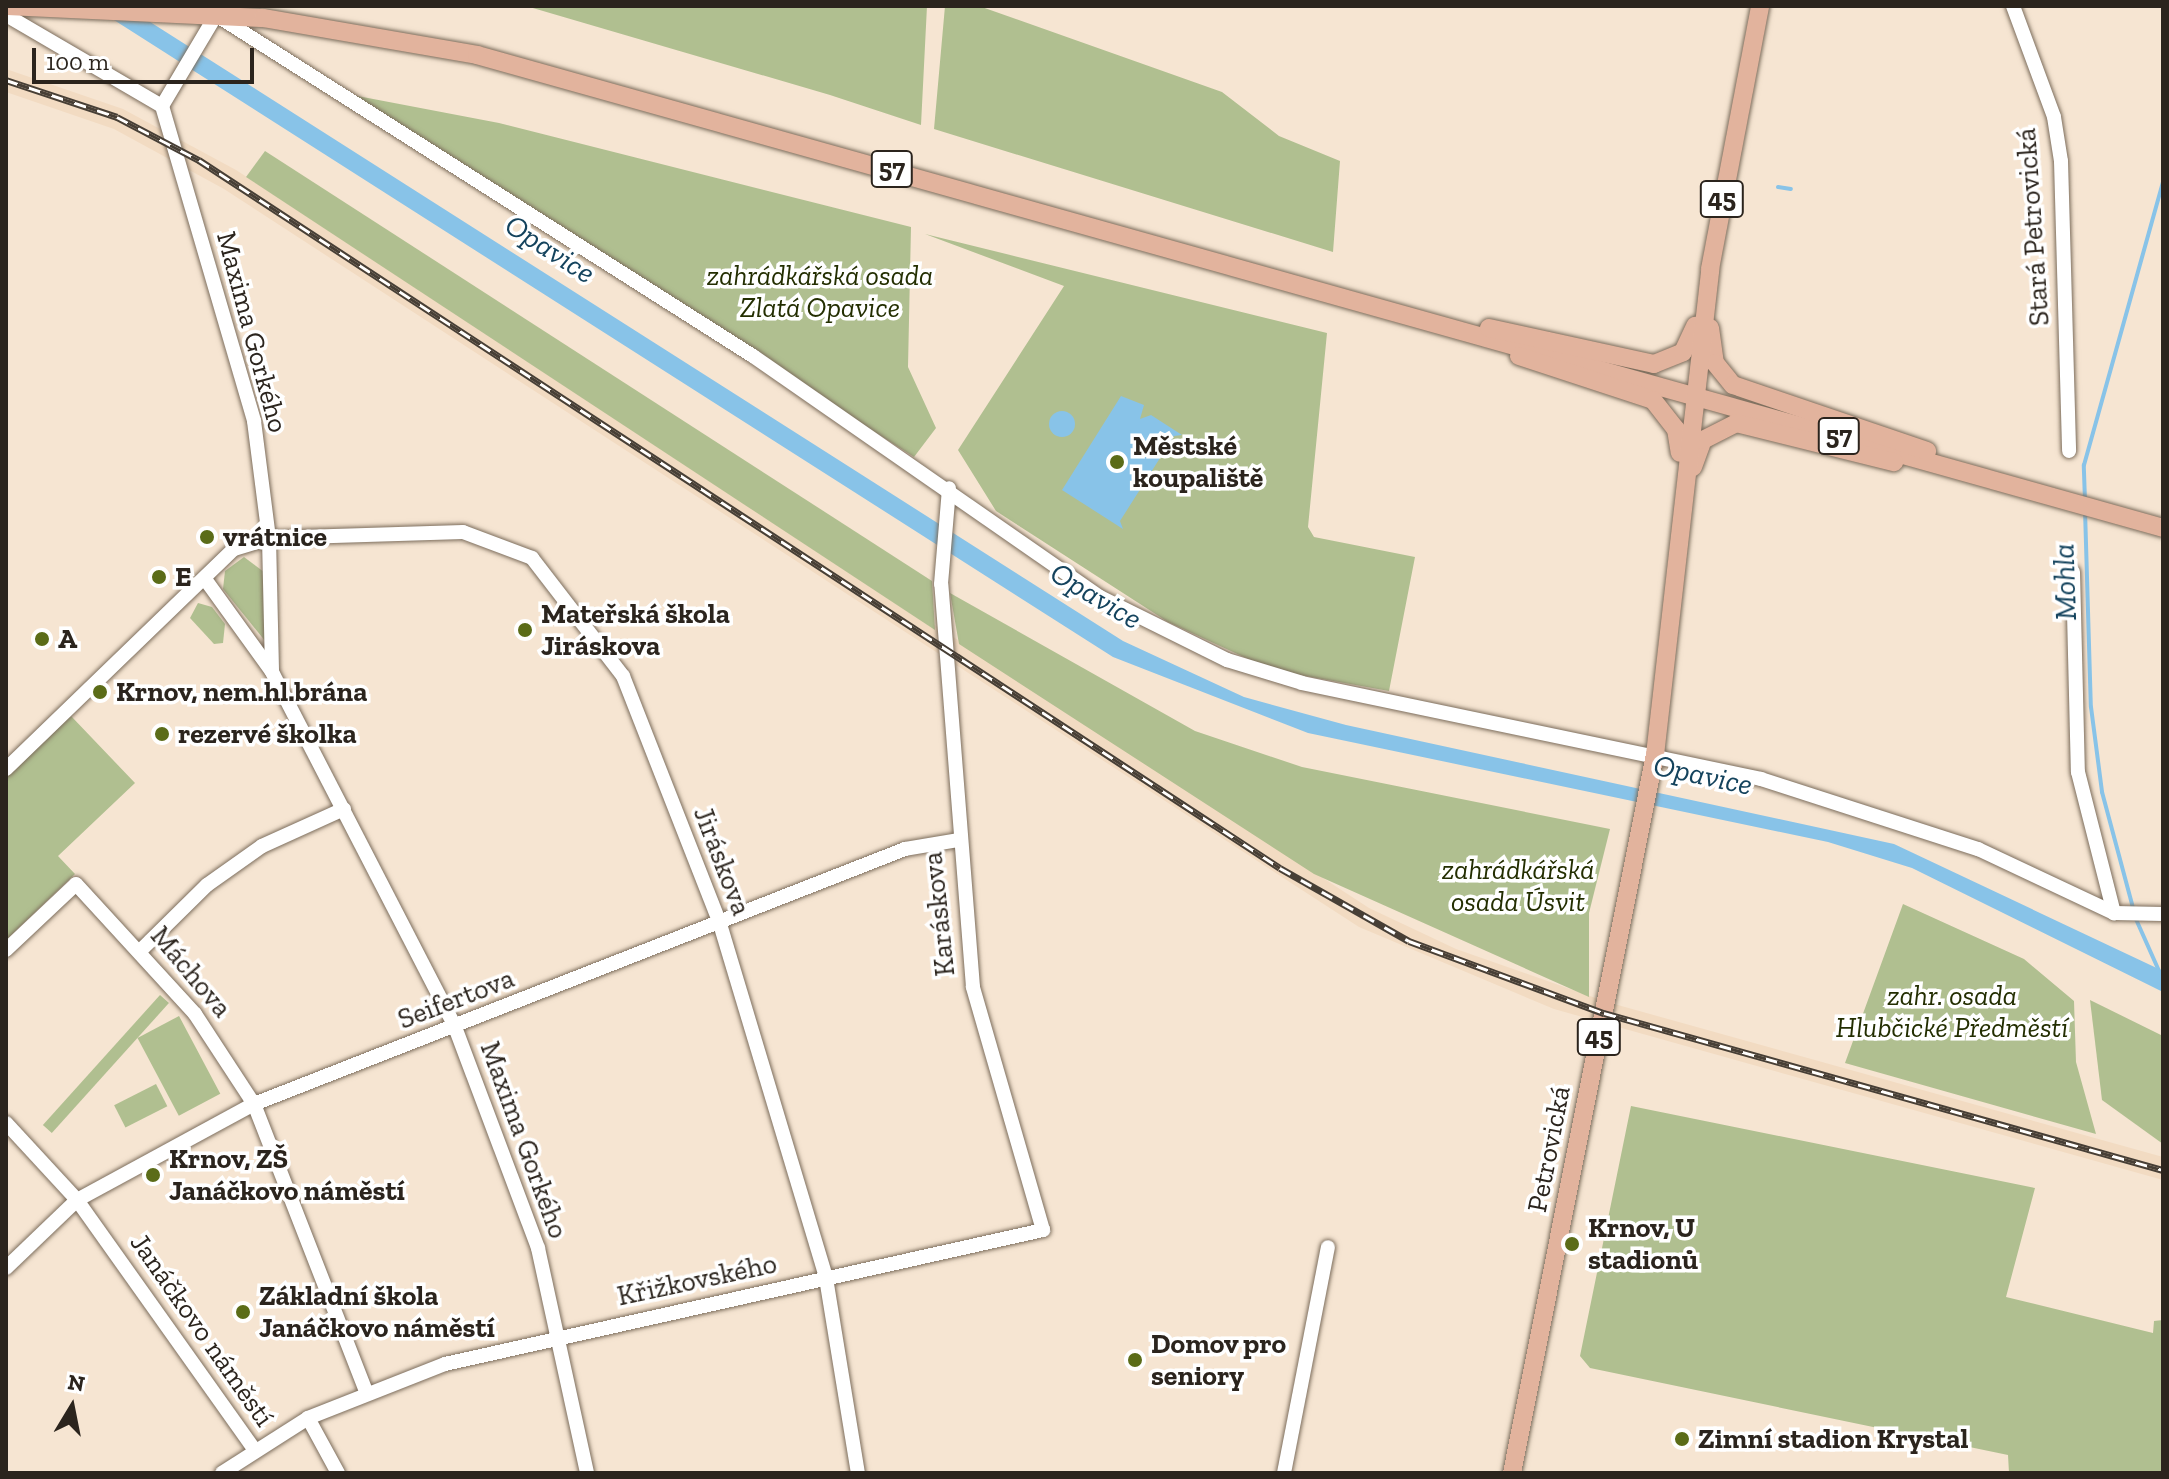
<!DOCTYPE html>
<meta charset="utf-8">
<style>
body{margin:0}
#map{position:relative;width:2169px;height:1479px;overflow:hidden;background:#f6e5d2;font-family:"Zilla Slab",serif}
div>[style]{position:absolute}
.built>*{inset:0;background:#f2dbc2}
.green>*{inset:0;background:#b0bf90;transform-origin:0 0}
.water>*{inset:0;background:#88c3e8}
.round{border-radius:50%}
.stream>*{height:4px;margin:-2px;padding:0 2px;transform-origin:2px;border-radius:2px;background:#88c3e8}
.roads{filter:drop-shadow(0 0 2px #7c6d5c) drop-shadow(0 0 2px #7c6d5c)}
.minor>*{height:14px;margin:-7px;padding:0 7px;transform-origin:7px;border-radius:7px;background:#fff}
.major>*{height:18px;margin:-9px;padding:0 9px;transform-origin:9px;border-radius:9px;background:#e2b39d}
.rail>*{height:7px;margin-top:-3.5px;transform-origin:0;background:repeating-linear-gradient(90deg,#fff 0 12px,#473f36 0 24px);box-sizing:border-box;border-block:2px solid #473f36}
.dots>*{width:22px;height:22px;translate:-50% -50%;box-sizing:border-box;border:4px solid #fff;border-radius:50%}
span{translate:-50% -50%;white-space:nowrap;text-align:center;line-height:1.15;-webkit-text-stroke:7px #fff;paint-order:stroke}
.shield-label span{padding:2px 6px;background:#fff;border:2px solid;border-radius:6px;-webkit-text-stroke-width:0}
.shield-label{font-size:26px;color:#2b241d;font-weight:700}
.street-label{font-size:28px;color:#2b241d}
.park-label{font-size:28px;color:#232e01;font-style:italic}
.poi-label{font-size:28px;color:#2b241d;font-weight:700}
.left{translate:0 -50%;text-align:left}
.water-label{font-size:30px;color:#14435d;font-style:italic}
.frame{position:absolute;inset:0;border:8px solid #2b241d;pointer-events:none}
.north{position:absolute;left:32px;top:1367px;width:80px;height:80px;-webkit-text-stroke:6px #fff;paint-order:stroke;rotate:10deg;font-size:22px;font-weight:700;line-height:32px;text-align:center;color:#2b241d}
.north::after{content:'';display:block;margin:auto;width:28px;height:36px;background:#2b241d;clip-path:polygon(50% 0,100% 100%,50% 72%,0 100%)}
.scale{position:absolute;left:32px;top:48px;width:222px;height:36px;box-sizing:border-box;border:4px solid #2b241d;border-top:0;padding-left:10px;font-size:24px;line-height:28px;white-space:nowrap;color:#2b241d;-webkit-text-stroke:6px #fff;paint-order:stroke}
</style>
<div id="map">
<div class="built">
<i style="clip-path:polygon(6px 69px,123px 109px,236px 170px,1369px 908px,1456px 949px,1607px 1002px,2163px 1157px,2163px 1180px,1554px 1009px,1359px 927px,224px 189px,114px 129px,6px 92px)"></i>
</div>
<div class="green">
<i style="clip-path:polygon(526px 6px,927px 6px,921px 125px,830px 95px)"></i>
<i style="clip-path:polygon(945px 6px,979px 6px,1222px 92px,1279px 136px,1340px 161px,1333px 252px,934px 129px)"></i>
<i style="clip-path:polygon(347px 94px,499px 123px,911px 227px,908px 367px,936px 428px,914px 457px)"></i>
<i style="clip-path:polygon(265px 151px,932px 581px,935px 630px,246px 177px)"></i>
<i style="clip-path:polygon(925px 234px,1327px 333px,1308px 527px,1314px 537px,1415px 557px,1389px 691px,1272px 670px,1168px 622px,996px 511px,958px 450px,1064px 286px)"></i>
<i style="clip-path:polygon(244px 557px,264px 572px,266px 642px,223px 589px,225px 571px)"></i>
<i style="clip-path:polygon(950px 593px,1195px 731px,1302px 767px,1610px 829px,1589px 913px,1589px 997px,1314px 874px,959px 644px)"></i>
<i style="clip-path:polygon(198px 603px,212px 607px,225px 624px,223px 643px,214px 644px,190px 618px)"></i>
<i style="clip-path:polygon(71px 716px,135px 783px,58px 856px,75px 874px,6px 940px,6px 778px)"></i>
<i style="clip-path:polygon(1903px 904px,2024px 959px,2074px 1001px,2076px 1062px,2096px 1134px,1845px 1063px)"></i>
<i style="left:160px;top:995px;width:12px;height:175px;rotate:42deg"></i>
<i style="clip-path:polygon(2090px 1000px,2163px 1036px,2163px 1144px,2102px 1100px)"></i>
<i style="left:179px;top:1016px;width:88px;height:47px;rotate:62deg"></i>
<i style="left:156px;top:1084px;width:25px;height:47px;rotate:63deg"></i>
<i style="clip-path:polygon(1631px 1106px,2035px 1188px,2006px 1297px,2153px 1333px,2154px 1321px,2163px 1320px,2163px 1473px,2009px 1473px,2008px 1455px,1590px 1368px,1580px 1356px)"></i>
</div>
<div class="water">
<i style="clip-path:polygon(92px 6px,125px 6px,1123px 641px,1244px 697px,1346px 725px,1894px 844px,2163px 971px,2163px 992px,1912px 868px,1828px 842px,1308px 733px,1113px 657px)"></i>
<i style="clip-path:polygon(1121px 396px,1144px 405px,1140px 419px,1151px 415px,1182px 435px,1174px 436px,1120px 521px,1123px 529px,1062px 490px)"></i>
<i class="round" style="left:1049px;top:411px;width:26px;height:26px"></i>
</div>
<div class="stream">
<i style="left:1778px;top:187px;width:13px;rotate:9deg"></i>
<i style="left:2085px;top:501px;width:36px;rotate:-92deg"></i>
<i style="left:2084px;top:465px;width:294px;rotate:-74.4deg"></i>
<i style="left:2085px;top:510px;width:197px;rotate:88.3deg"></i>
<i style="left:2091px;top:707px;width:86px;rotate:82.6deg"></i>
<i style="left:2102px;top:792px;width:120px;rotate:75deg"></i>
<i style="left:2135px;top:917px;width:69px;rotate:66deg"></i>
</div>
<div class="roads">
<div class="minor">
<i style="left:2013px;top:6px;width:118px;rotate:69.7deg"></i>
<i style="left:2054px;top:117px;width:45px;rotate:81deg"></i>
<i style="left:2061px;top:161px;width:290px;rotate:88.4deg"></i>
<i style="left:6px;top:15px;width:181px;rotate:30.3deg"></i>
<i style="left:162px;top:106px;width:106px;rotate:-59.3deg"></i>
<i style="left:216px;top:15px;width:636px;rotate:32.42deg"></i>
<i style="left:753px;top:356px;width:422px;rotate:34.8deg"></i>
<i style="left:1100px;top:597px;width:142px;rotate:26.4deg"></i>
<i style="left:1227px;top:660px;width:78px;rotate:17deg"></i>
<i style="left:1302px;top:683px;width:469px;rotate:11.8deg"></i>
<i style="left:1761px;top:779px;width:228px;rotate:17.9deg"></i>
<i style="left:1978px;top:849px;width:150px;rotate:25.2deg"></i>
<i style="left:2114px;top:913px;width:49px;rotate:1.2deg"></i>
<i style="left:162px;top:106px;width:328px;rotate:73.7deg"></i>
<i style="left:254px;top:421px;width:118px;rotate:82.7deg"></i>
<i style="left:269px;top:538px;width:133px;rotate:88.7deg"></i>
<i style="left:2073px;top:572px;width:200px;rotate:88.6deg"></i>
<i style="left:2078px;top:772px;width:146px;rotate:75.7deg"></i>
<i style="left:205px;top:579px;width:115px;rotate:54.2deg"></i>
<i style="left:272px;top:672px;width:399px;rotate:62.7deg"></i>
<i style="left:455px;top:1027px;width:236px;rotate:69.4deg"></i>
<i style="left:538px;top:1248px;width:230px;rotate:77.7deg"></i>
<i style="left:6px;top:769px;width:317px;rotate:-44deg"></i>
<i style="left:234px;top:549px;width:37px;rotate:-17deg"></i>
<i style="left:269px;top:538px;width:194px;rotate:-1.8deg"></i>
<i style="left:463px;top:532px;width:74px;rotate:20.6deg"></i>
<i style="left:532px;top:558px;width:149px;rotate:52.4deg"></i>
<i style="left:623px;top:676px;width:266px;rotate:68.6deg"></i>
<i style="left:720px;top:924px;width:370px;rotate:73.3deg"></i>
<i style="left:826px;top:1278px;width:198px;rotate:80.7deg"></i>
<i style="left:6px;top:950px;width:96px;rotate:-43.3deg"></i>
<i style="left:76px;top:884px;width:176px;rotate:47.5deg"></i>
<i style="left:195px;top:1014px;width:108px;rotate:56.8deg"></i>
<i style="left:254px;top:1104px;width:308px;rotate:68.7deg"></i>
<i style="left:140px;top:951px;width:94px;rotate:-44.6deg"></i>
<i style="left:207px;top:885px;width:67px;rotate:-35.3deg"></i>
<i style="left:262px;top:846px;width:90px;rotate:-24.3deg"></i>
<i style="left:6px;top:1123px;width:105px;rotate:47.3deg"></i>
<i style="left:77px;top:1200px;width:305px;rotate:54.6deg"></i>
<i style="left:6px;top:1268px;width:98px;rotate:-43.8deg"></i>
<i style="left:77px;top:1200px;width:201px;rotate:-28.5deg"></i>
<i style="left:254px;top:1104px;width:699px;rotate:-21.39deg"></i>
<i style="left:905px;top:849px;width:54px;rotate:-9.6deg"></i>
<i style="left:308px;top:1418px;width:63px;rotate:61.4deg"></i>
<i style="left:222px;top:1473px;width:102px;rotate:-32.6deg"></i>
<i style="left:308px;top:1418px;width:147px;rotate:-21.5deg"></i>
<i style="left:445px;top:1364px;width:613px;rotate:-12.63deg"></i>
<i style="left:1043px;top:1230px;width:253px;rotate:-106.1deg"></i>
<i style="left:973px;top:987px;width:404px;rotate:-94.5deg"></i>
<i style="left:941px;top:584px;width:96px;rotate:-85.2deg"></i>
<i style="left:1284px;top:1473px;width:230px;rotate:-79deg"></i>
</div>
<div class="major">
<i style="left:6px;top:6px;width:257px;rotate:2.7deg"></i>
<i style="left:263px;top:18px;width:217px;rotate:9.8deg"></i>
<i style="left:477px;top:55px;width:1751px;rotate:15.67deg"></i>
<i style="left:1489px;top:328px;width:169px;rotate:12.3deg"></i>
<i style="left:1654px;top:364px;width:31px;rotate:-22deg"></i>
<i style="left:1683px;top:352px;width:29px;rotate:-65deg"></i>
<i style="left:1710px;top:328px;width:35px;rotate:82deg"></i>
<i style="left:1715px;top:363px;width:28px;rotate:51deg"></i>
<i style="left:1733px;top:385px;width:205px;rotate:18.8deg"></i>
<i style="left:1519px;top:356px;width:141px;rotate:18.2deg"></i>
<i style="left:1653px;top:400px;width:37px;rotate:52deg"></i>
<i style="left:1676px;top:429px;width:24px;rotate:81deg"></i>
<i style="left:1693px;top:467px;width:29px;rotate:-70deg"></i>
<i style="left:1703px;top:440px;width:37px;rotate:-27deg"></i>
<i style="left:1736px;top:423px;width:163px;rotate:13.9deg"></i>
<i style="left:1512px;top:1473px;width:732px;rotate:-78.74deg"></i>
<i style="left:1655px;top:755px;width:489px;rotate:-83.5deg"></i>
<i style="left:1710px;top:269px;width:268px;rotate:-79.2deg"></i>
</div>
</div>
<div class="rail">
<i style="left:6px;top:80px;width:117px;rotate:18.4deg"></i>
<i style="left:117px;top:117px;width:93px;rotate:27.7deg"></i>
<i style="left:199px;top:160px;width:1292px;rotate:33.22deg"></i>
<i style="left:1280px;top:868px;width:148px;rotate:29.5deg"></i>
<i style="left:1409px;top:941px;width:208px;rotate:20.3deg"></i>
<i style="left:1604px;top:1013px;width:581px;rotate:15.69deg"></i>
</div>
<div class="dots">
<i style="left:1117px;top:462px;background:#5b6c18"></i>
<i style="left:207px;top:537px;background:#5b6c18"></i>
<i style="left:159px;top:577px;background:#5b6c18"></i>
<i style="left:525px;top:630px;background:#5b6c18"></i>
<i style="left:42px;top:639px;background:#5b6c18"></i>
<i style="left:100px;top:692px;background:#5b6c18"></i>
<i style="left:162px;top:734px;background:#5b6c18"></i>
<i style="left:153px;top:1175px;background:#5b6c18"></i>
<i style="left:1572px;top:1244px;background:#5b6c18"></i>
<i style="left:243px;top:1312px;background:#5b6c18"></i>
<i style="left:1135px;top:1360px;background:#5b6c18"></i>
<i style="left:1682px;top:1439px;background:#5b6c18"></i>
</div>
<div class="shield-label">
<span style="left:892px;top:169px">57</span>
<span style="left:1722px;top:199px">45</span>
<span style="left:1839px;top:436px">57</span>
<span style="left:1599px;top:1037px">45</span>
</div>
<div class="street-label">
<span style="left:2033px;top:227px;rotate:-94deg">Stará Petrovická</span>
<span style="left:252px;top:332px;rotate:75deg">Maxima Gorkého</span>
<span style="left:722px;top:861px;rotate:69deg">Jiráskova</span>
<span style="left:939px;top:914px;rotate:-96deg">Karáskova</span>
<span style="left:191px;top:972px;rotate:50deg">Máchova</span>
<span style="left:456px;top:999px;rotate:-21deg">Seifertova</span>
<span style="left:524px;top:1140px;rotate:70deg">Maxima Gorkého</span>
<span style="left:1549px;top:1149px;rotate:-79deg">Petrovická</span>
<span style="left:697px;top:1280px;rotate:-12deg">Křižkovského</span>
<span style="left:202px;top:1330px;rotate:55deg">Janáčkovo náměstí</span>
</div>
<div class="park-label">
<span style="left:820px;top:292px">zahrádkářská osada<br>Zlatá Opavice</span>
<span style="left:1518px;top:886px">zahrádkářská<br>osada Úsvit</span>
<span style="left:1952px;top:1012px">zahr. osada<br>Hlubčické Předměstí</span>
</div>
<div class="poi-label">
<span class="left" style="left:1133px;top:462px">Městské<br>koupaliště</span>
<span class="left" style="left:223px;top:537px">vrátnice</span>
<span class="left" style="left:175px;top:577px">E</span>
<span class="left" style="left:541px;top:630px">Mateřská škola<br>Jiráskova</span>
<span class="left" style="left:58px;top:639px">A</span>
<span class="left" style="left:116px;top:692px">Krnov, nem.hl.brána</span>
<span class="left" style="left:178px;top:734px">rezervé školka</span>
<span class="left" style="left:169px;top:1175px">Krnov, ZŠ<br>Janáčkovo náměstí</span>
<span class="left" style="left:1588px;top:1244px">Krnov, U<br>stadionů</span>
<span class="left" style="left:259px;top:1312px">Základní škola<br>Janáčkovo náměstí</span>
<span class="left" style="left:1151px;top:1360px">Domov pro<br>seniory</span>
<span class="left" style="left:1698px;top:1439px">Zimní stadion Krystal</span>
</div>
<div class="water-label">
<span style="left:550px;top:249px;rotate:33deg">Opavice</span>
<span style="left:2065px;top:582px;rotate:-92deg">Mohla</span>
<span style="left:1096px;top:596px;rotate:31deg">Opavice</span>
<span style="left:1703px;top:775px;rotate:12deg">Opavice</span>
</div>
<div class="frame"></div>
<div class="north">N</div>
<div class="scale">100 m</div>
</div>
